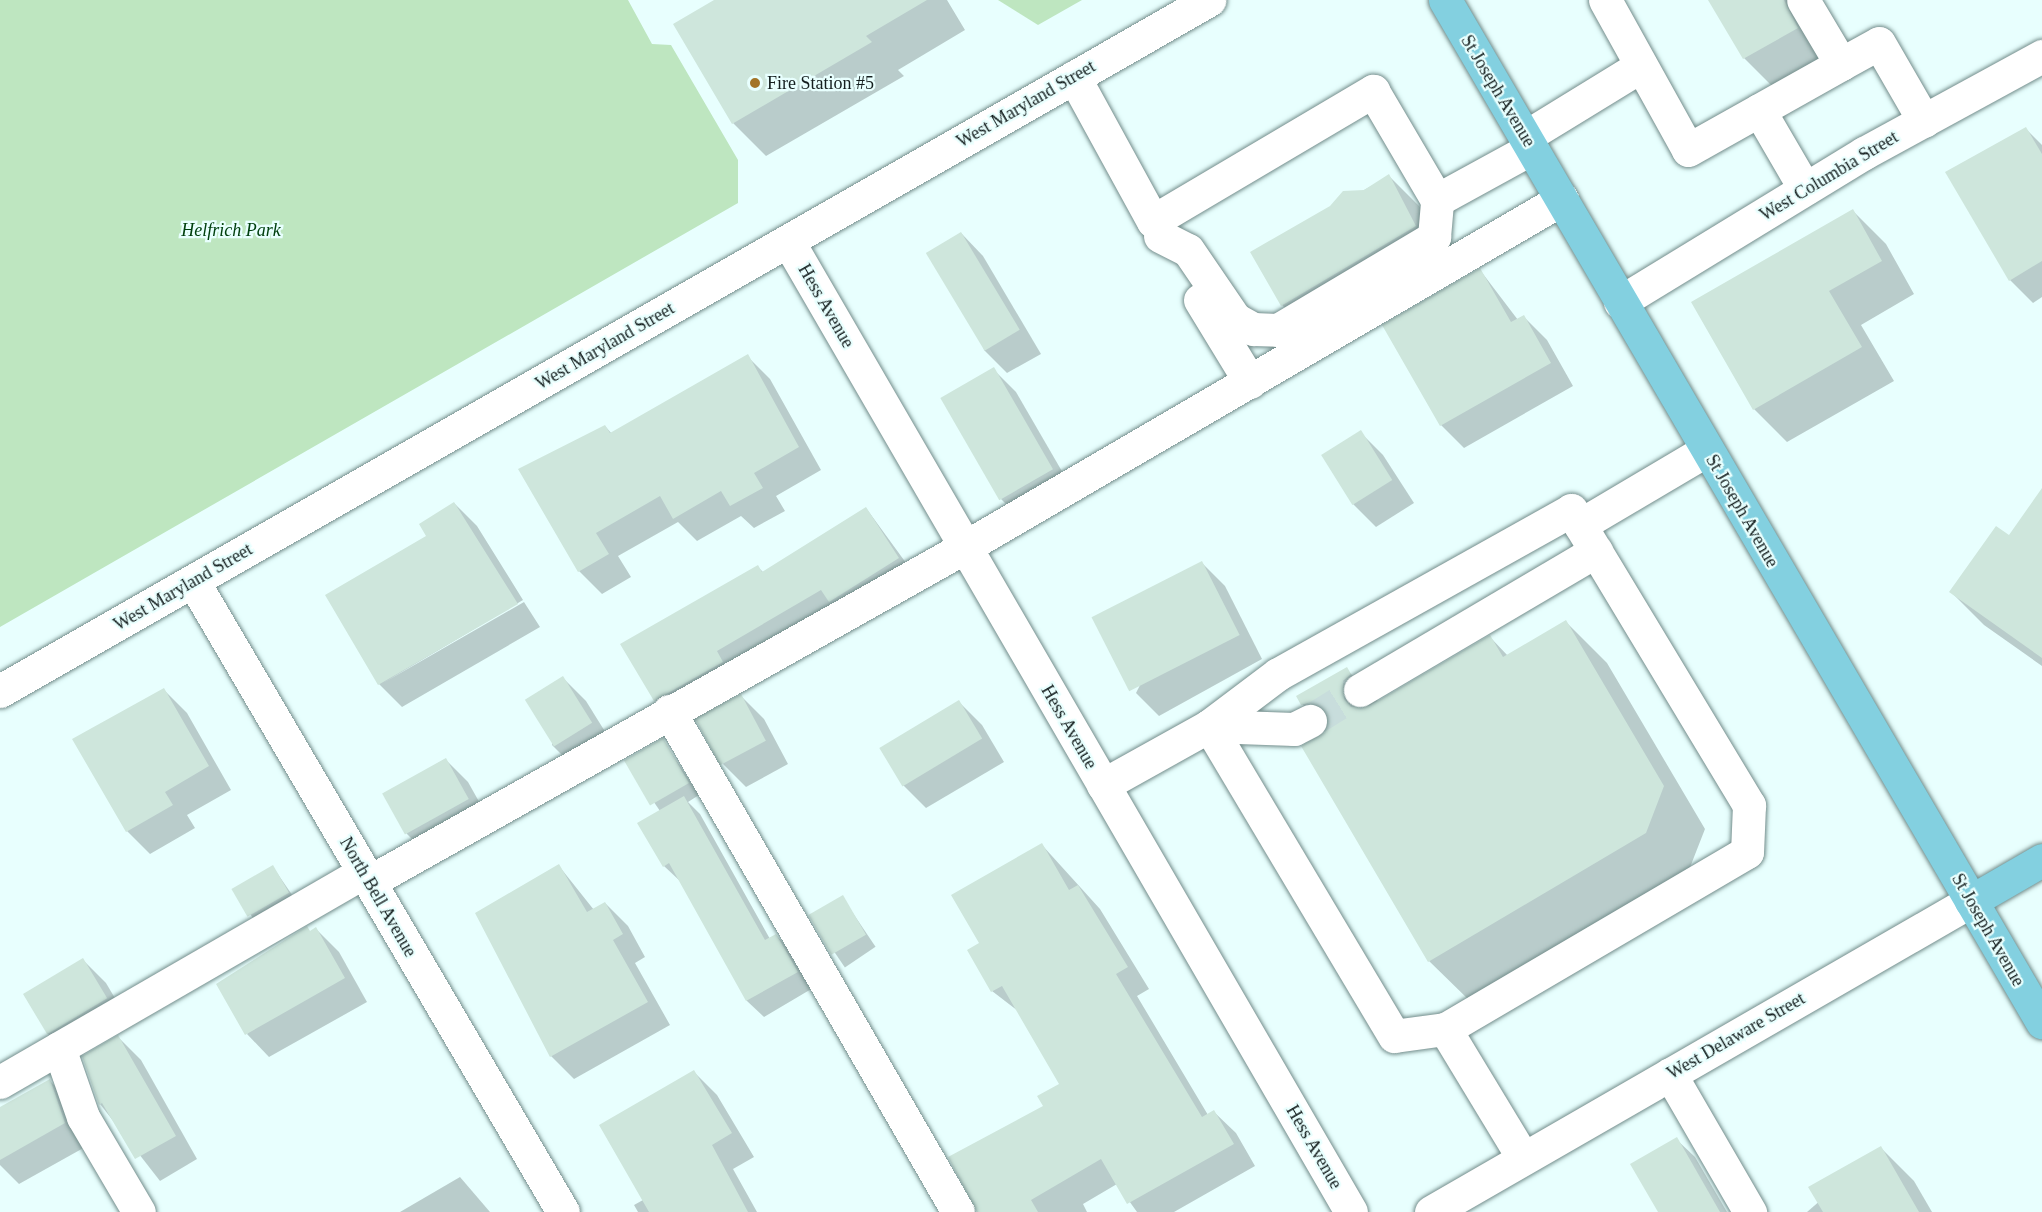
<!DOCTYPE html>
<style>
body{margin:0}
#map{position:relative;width:2042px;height:1212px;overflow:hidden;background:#e8fffe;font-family:Georgia,serif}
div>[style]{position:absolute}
.green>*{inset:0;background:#bee6c0}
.shadow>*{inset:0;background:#0003;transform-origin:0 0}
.building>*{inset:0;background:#cee6dc;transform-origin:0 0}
.minor-tunnel>*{height:33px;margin-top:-16.5px;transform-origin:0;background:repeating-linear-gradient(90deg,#c8dddc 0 33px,transparent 0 49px)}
.roads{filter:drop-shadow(0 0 2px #738d8b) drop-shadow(0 0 2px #738d8b)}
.minor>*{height:33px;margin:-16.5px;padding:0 16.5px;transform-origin:16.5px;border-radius:16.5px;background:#fff}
.major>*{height:33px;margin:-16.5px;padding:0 16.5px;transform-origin:16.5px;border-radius:16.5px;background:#83d0e0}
.dots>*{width:16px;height:16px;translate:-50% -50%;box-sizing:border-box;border:3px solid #e8fffe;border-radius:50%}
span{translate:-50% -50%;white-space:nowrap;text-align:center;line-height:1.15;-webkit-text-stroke:4.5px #e8fffe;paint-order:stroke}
.poi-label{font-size:18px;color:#141e1e}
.left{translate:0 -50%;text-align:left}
.street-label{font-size:18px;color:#141e1e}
.park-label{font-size:18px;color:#00400e;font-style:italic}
</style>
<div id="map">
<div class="green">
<i style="clip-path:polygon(0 0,628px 0,652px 44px,671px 45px,738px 160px,738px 203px,0 627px)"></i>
<i style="clip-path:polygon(998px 0,1082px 0,1038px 25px)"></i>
</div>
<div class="shadow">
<i style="clip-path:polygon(717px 0,947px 0,965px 30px,898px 70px,904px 76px,766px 156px,733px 123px)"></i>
<i style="clip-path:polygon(1710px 0,1797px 0,1830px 61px,1777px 91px,1744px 58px)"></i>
<i style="clip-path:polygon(2026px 129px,2042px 145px,2042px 297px,2033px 303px,2010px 280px)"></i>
<i style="clip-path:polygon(1389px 176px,1422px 209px,1448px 259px,1315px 338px,1282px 305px,1252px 253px)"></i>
<i style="clip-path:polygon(1853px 211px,1886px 244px,1914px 294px,1861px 325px,1894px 381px,1787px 442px,1754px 409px)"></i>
<i style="clip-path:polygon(961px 233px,983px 256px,1041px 354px,1007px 373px,984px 350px)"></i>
<i style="clip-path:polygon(1480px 270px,1518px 320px,1524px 317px,1547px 340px,1573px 386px,1464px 448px,1441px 425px)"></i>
<i style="clip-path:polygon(747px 356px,770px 379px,821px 470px,776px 496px,785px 511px,754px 528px,741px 516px,697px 541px,678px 522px,618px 556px,631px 577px,602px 594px,579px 571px,520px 470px,605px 426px,612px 434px)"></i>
<i style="clip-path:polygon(993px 369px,1016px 392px,1074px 492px,1023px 521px,1000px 498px)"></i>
<i style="clip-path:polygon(1360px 432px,1383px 455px,1414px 503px,1376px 527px,1353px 504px)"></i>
<i style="clip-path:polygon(2042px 491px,2042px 666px,1984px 625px,1951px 592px,2009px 537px)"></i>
<i style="clip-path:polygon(454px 503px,477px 526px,523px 600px,383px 683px,524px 602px,540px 627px,402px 707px,379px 684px,429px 537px)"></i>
<i style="clip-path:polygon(866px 508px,917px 578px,674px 719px,655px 700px,757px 566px,764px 573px)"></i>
<i style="clip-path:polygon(1202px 563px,1225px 586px,1262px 659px,1159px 716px,1136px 693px)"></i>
<i style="clip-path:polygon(1566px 622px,1607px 663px,1705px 829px,1687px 875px,1471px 1002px,1429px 961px,1327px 729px,1302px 704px,1346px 669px,1379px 702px,1490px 637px,1508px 656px)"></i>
<i style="clip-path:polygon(563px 678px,586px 701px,614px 746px,575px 768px,552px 745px)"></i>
<i style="clip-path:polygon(164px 690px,187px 713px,231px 790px,187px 815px,195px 828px,150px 854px,127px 831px,74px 740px)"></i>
<i style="clip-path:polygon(741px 696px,764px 719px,788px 764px,746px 787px,723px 764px)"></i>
<i style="clip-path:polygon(959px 702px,982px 725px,1004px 762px,926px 808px,903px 785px)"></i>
<i style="clip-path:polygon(663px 740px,699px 795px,688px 802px,700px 814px,770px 939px,776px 935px,792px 952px,813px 988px,764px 1017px,747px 1001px,681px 882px,664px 866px,660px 811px,626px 761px)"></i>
<i style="clip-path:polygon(445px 759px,468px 782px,491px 823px,430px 857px,407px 834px,384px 795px)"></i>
<i style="clip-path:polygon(1042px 845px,1100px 909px,1149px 989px,1137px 996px,1208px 1115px,1214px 1112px,1236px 1133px,1255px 1166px,1174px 1212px,1137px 1212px,1117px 1184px,1083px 1204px,1087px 1212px,978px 1212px,1061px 1084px,1018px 1011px,992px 991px,969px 951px,981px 943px)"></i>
<i style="clip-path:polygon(559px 866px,594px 910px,605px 903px,628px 926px,645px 957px,635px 963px,670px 1025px,574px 1079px,551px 1056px)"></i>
<i style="clip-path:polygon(273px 867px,299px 905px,260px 928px,233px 890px)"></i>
<i style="left:842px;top:897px;width:60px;height:37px;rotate:56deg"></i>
<i style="clip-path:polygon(316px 929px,339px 952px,367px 1002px,269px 1057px,247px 1034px)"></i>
<i style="clip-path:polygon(83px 960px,106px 983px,129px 1022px,70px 1056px,47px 1033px)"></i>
<i style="clip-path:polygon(118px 1037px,141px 1060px,197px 1159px,160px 1181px,100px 1104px)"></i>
<i style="clip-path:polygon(694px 1072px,717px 1095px,754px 1157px,733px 1169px,757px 1212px,638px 1212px,634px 1205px,643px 1200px)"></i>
<i style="clip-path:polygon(50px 1081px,73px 1104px,87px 1146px,19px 1184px,0 1165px,0 1109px)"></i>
<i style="clip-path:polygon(1676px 1139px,1695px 1157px,1727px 1212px,1661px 1212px)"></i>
<i style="clip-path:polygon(1881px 1148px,1914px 1181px,1932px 1212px,1807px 1212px)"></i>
<i style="clip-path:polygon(460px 1177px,490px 1212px,400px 1212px)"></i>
</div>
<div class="building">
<i style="clip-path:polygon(714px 0,927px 0,866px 36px,872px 42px,732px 124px,673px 24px)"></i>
<i style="clip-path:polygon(1708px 0,1784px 0,1798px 28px,1743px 59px)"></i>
<i style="clip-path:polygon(2026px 127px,2042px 154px,2042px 261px,2009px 281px,1945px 172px)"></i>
<i style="clip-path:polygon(1389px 174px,1416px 226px,1281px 306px,1250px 252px,1330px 206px,1343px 191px,1364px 190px)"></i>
<i style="clip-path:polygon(1853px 209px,1882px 261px,1829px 291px,1862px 347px,1753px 410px,1691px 302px)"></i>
<i style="left:961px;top:232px;width:114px;height:41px;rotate:59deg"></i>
<i style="clip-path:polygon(1480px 268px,1511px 322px,1524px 315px,1551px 363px,1440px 426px,1382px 325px)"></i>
<i style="clip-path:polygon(748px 354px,799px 447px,754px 473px,763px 488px,730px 506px,721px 491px,673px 519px,660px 496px,596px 533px,609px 554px,578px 572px,518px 469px,605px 425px,610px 433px)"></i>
<i style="left:994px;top:367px;width:118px;height:62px;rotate:60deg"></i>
<i style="left:1361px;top:430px;width:59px;height:47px;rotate:58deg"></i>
<i style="clip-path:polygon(2042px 488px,2042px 658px,1949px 592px,1996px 526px,2009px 535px)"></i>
<i style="clip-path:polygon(454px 502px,518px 604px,378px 685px,325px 595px,426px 536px,419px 524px)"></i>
<i style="clip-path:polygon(866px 507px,899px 558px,829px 602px,821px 590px,717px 651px,723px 662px,654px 701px,620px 644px,758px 565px,762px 572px)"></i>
<i style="left:1202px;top:561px;width:83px;height:124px;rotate:63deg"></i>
<i style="clip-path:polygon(1566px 620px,1664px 786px,1646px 833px,1428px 962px,1301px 746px,1325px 732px,1327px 713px,1312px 702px,1301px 705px,1296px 696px,1347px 667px,1351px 674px,1343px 681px,1344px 699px,1351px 707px,1369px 706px,1490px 635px,1503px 657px)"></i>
<i style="left:563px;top:676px;width:55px;height:45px;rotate:58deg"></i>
<i style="clip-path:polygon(164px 688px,209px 766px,165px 792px,173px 805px,126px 832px,72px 739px)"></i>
<i style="left:741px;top:694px;width:53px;height:52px;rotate:62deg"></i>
<i style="left:959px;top:700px;width:45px;height:93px;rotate:59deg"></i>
<i style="left:663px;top:738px;width:52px;height:45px;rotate:60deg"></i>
<i style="left:446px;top:758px;width:47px;height:73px;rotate:61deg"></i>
<i style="clip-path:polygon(684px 796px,765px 940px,776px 934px,798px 972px,746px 1001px,669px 863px,663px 867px,637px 823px)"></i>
<i style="clip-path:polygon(1042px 843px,1069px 890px,1078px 885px,1128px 967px,1116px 974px,1202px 1117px,1214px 1110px,1234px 1144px,1127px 1204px,1101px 1159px,1031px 1200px,1038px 1212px,977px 1212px,948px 1157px,1043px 1106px,1037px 1096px,1059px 1084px,1002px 986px,991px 992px,967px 950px,979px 943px,951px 895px)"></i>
<i style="clip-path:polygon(559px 864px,587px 912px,605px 902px,623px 934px,613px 940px,648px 1002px,550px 1057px,475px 913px)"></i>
<i style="left:273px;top:865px;width:32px;height:48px;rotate:60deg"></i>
<i style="left:843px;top:895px;width:46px;height:40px;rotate:60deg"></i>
<i style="clip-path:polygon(307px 926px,310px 931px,316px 927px,345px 978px,245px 1035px,216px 984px)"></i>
<i style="left:83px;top:958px;width:47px;height:70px;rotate:59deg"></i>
<i style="clip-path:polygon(118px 1035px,176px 1136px,135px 1159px,102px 1103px,99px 1105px,82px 1056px)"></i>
<i style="clip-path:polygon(694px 1070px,732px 1133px,712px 1145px,748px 1212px,649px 1212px,599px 1125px)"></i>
<i style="clip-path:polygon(50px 1079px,65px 1123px,0 1160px,0 1107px)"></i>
<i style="clip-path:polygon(1677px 1137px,1720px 1212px,1658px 1212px,1630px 1164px)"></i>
<i style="clip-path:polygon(1881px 1146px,1919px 1212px,1823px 1212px,1808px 1187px)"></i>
</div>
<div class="minor-tunnel">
<i style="left:1310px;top:721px;width:59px;rotate:-31.8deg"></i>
</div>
<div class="roads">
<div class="minor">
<i style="left:1605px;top:0;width:171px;rotate:61deg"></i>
<i style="left:1688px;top:150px;width:176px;rotate:-29.3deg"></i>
<i style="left:1841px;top:64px;width:74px;rotate:-120.7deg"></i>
<i style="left:1841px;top:64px;width:43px;rotate:-28.9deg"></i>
<i style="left:1879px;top:43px;width:90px;rotate:60deg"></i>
<i style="left:1074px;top:77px;width:164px;rotate:61.3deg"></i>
<i style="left:1153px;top:221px;width:256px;rotate:-30.6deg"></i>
<i style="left:1373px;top:91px;width:126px;rotate:59.6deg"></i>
<i style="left:1437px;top:200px;width:108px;rotate:-28.7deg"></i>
<i style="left:1759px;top:110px;width:91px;rotate:59.8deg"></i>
<i style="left:1525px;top:137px;width:136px;rotate:-31.5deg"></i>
<i style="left:1160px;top:236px;width:31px;rotate:27deg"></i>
<i style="left:1188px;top:250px;width:83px;rotate:55.7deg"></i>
<i style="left:1235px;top:319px;width:21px;rotate:29deg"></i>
<i style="left:1253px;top:329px;width:25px;rotate:2deg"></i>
<i style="left:1278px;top:330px;width:182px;rotate:-30.8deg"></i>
<i style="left:1434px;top:237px;width:37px;rotate:-85deg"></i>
<i style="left:788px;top:241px;width:1122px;rotate:59.89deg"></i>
<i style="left:1200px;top:300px;width:96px;rotate:58.6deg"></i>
<i style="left:1620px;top:302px;width:286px;rotate:-31.4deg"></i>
<i style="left:1864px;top:153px;width:203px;rotate:-28.6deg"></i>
<i style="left:1580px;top:525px;width:147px;rotate:-30.6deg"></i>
<i style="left:193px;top:581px;width:731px;rotate:59.61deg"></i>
<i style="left:1360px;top:690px;width:274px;rotate:-30.5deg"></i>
<i style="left:0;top:691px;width:1393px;rotate:-29.75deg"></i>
<i style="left:669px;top:711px;width:578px;rotate:60.02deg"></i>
<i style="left:1209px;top:726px;width:85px;rotate:2deg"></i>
<i style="left:1294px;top:729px;width:18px;rotate:-27deg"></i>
<i style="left:1103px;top:785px;width:121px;rotate:-29.1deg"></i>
<i style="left:1209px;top:726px;width:86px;rotate:-37deg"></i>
<i style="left:1278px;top:674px;width:336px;rotate:-29.2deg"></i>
<i style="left:1571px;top:510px;width:345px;rotate:58.9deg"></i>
<i style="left:1749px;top:805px;width:47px;rotate:92.4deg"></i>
<i style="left:1747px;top:852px;width:350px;rotate:149.6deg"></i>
<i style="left:1445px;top:1029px;width:51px;rotate:172.2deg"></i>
<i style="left:1394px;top:1036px;width:361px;rotate:-120.8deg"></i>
<i style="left:369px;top:882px;width:684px;rotate:-29.34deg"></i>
<i style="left:965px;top:547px;width:691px;rotate:-30.24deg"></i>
<i style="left:1445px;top:1029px;width:151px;rotate:58.8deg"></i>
<i style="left:59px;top:1048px;width:73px;rotate:70.8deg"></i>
<i style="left:83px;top:1117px;width:110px;rotate:59.5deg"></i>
<i style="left:1670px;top:1074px;width:160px;rotate:59.9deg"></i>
<i style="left:0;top:1082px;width:419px;rotate:-30deg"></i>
<i style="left:1431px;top:1212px;width:623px;rotate:-29.94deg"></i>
</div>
<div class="major">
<i style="left:1445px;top:0;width:1184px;rotate:59.71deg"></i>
<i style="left:1971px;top:901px;width:82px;rotate:-30deg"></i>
</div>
</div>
<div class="dots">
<i style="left:755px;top:83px;background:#a37427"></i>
</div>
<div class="poi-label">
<span class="left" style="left:767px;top:83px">Fire Station #5</span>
</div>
<div class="street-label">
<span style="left:1498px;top:91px;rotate:59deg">St Joseph Avenue</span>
<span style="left:1026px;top:104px;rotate:-30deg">West Maryland Street</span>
<span style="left:1829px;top:176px;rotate:-31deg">West Columbia Street</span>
<span style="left:826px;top:306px;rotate:60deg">Hess Avenue</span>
<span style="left:605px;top:346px;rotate:-30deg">West Maryland Street</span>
<span style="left:1742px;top:511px;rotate:60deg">St Joseph Avenue</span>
<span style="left:183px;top:587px;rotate:-30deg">West Maryland Street</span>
<span style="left:1069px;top:727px;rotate:60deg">Hess Avenue</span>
<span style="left:378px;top:897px;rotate:60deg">North Bell Avenue</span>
<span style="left:1988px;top:930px;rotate:60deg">St Joseph Avenue</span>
<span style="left:1736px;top:1036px;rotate:-30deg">West Delaware Street</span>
<span style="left:1314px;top:1147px;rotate:60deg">Hess Avenue</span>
</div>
<div class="park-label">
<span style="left:231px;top:230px">Helfrich Park</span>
</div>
</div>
